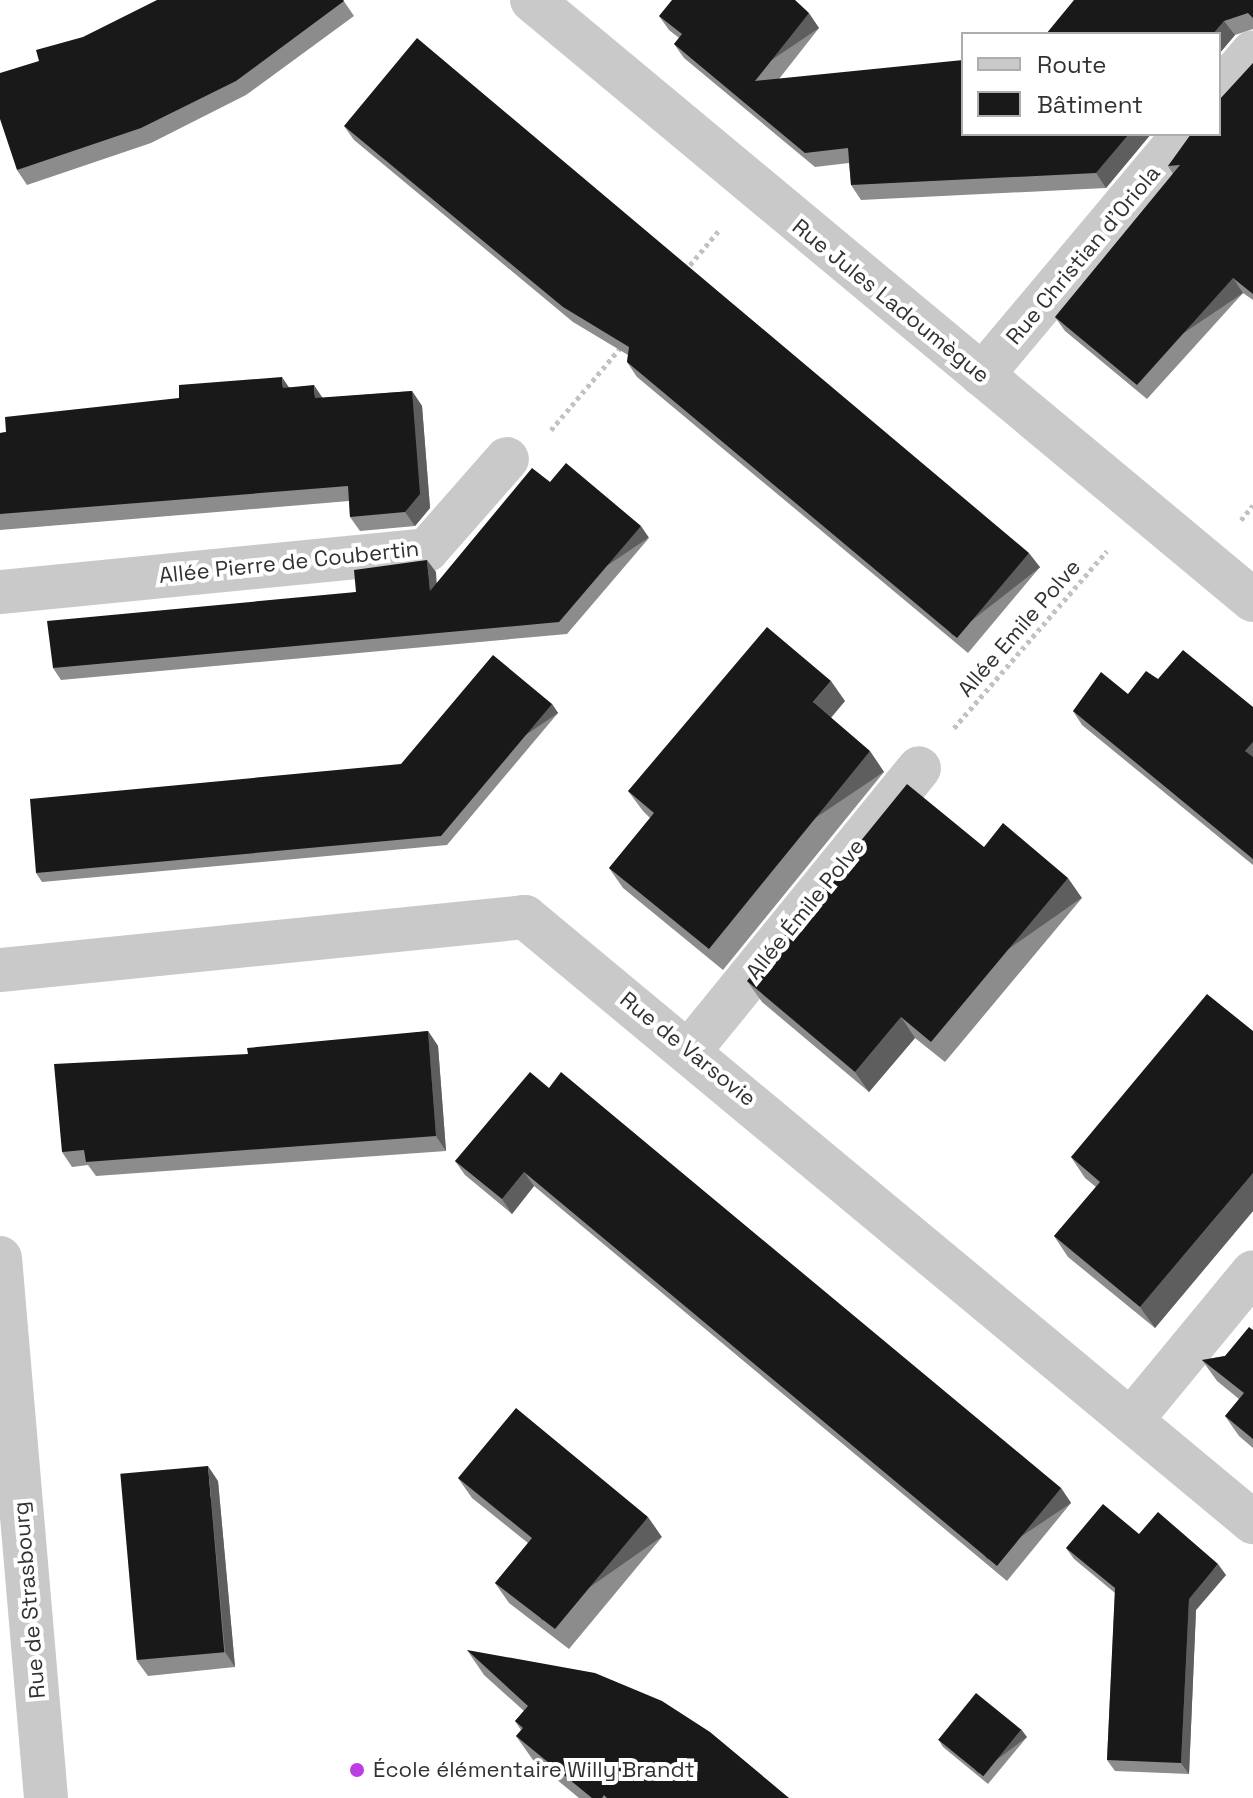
<!DOCTYPE html>
<meta charset="utf-8">
<style>
body{margin:0}
#map{position:relative;width:1253px;height:1798px;overflow:hidden;background:#fff;font-family:"Space Grotesk",sans-serif}
div>[style]{position:absolute}
.path>*{height:5px;margin-top:-2.5px;transform-origin:0;background:repeating-linear-gradient(90deg,#c2c2c2 0 4px,transparent 0 8px)}
.minor>*{height:44px;margin:-22px;padding:0 22px;transform-origin:22px;border-radius:22px;background:#c9c9c9}
.wall>*{inset:0;background:#8c8c8c}
.shaded-wall>*{inset:0;background:#5e5e5e;transform-origin:0 0}
.building>*{inset:0;background:#191919;transform-origin:0 0}
.dots>*{width:22px;height:22px;translate:-50% -50%;box-sizing:border-box;border:4px solid #fff;border-radius:50%}
span{translate:-50% -50%;white-space:nowrap;text-align:center;line-height:1.15;-webkit-text-stroke:8px #fff;paint-order:stroke}
.street-label{font-size:22px;color:#323232}
.poi-label{font-size:22px;color:#323232}
.left{translate:0 -50%;text-align:left}
.legend{position:absolute;left:961px;top:32px;width:260px;height:104px;box-sizing:border-box;background:#fff;border:2px solid #adadad;margin:0;padding:10px 14px;list-style:none;font-size:24px;color:#323232}
.legend li{display:flex;align-items:center;gap:16px;height:40px}
.legend b{width:40px;border:2px solid #adadad}
</style>
<div id="map">
<div class="path">
<i style="left:685px;top:271px;width:55px;rotate:-50.2deg"></i>
<i style="left:551px;top:430px;width:110px;rotate:-49.8deg"></i>
<i style="left:1241px;top:520px;width:19px;rotate:-51deg"></i>
<i style="left:954px;top:728px;width:234px;rotate:-49.2deg"></i>
</div>
<div class="minor">
<i style="left:532px;top:0;width:938px;rotate:39.77deg"></i>
<i style="left:1219px;top:92px;width:52px;rotate:-49.6deg"></i>
<i style="left:982px;top:375px;width:314px;rotate:-50deg"></i>
<i style="left:0;top:592px;width:429px;rotate:-5.6deg"></i>
<i style="left:427px;top:550px;width:121px;rotate:-48.7deg"></i>
<i style="left:0;top:970px;width:528px;rotate:-5.76deg"></i>
<i style="left:525px;top:917px;width:947px;rotate:39.73deg"></i>
<i style="left:690px;top:1050px;width:363px;rotate:-50.9deg"></i>
<i style="left:0;top:1258px;width:542px;rotate:85.13deg"></i>
<i style="left:1132px;top:1419px;width:190px;rotate:-50.5deg"></i>
</div>
<div class="wall">
<i style="clip-path:polygon(343px 0,354px 16px,246px 95px,151px 143px,27px 185px,17px 170px)"></i>
<i style="clip-path:polygon(1074px 0,1253px 0,1253px 29px,1235px 35px,1219px 54px,1219px 34px)"></i>
<i style="clip-path:polygon(659px 16px,819px 28px,779px 79px,1151px 134px,1106px 188px,861px 200px,851px 185px,849px 163px,815px 167px,684px 58px,674px 44px,679px 38px,669px 30px)"></i>
<i style="clip-path:polygon(1253px 63px,1253px 300px,1243px 293px,1147px 399px,1065px 331px,1055px 317px,1173px 174px,1168px 166px)"></i>
<i style="clip-path:polygon(344px 126px,1040px 567px,968px 653px,637px 377px,627px 362px,628px 355px,573px 322px,354px 140px)"></i>
<i style="clip-path:polygon(289px 387px,323px 398px,412px 391px,422px 406px,430px 508px,415px 526px,360px 531px,350px 517px,349px 501px,0 530px,0 433px)"></i>
<i style="clip-path:polygon(649px 538px,567px 634px,61px 680px,53px 668px,436px 572px,436px 583px)"></i>
<i style="clip-path:polygon(1158px 679px,1253px 707px,1253px 865px,1082px 725px,1073px 711px,1128px 694px)"></i>
<i style="clip-path:polygon(845px 701px,831px 718px,884px 772px,723px 970px,623px 888px,609px 868px,650px 818px,643px 811px,628px 791px)"></i>
<i style="clip-path:polygon(552px 704px,558px 713px,447px 845px,42px 882px,36px 873px,401px 764px)"></i>
<i style="clip-path:polygon(984px 847px,1082px 898px,945px 1062px,915px 1038px,869px 1092px,762px 1002px,747px 981px)"></i>
<i style="clip-path:polygon(428px 1031px,438px 1046px,446px 1151px,96px 1176px,88px 1165px,72px 1167px,62px 1152px,248px 1054px)"></i>
<i style="clip-path:polygon(1253px 1031px,1253px 1211px,1155px 1328px,1068px 1257px,1054px 1236px,1096px 1187px,1085px 1178px,1071px 1157px)"></i>
<i style="clip-path:polygon(549px 1088px,1061px 1488px,1071px 1503px,1007px 1581px,534px 1186px,512px 1214px,465px 1175px,455px 1161px)"></i>
<i style="clip-path:polygon(1253px 1330px,1253px 1448px,1239px 1436px,1225px 1416px,1239px 1399px,1217px 1381px,1202px 1360px,1225px 1356px)"></i>
<i style="clip-path:polygon(458px 1478px,662px 1537px,569px 1649px,509px 1603px,495px 1583px,528px 1543px,472px 1498px)"></i>
<i style="clip-path:polygon(218px 1481px,235px 1667px,148px 1676px,137px 1661px)"></i>
<i style="clip-path:polygon(1139px 1534px,1226px 1575px,1196px 1610px,1189px 1774px,1115px 1771px,1107px 1760px,1115px 1593px,1074px 1559px,1066px 1548px)"></i>
<i style="clip-path:polygon(467px 1650px,789px 1798px,579px 1798px,533px 1760px,516px 1736px,521px 1730px,515px 1721px,524px 1711px,484px 1675px)"></i>
<i style="clip-path:polygon(1027px 1737px,988px 1784px,943px 1747px,938px 1739px)"></i>
</div>
<div class="shaded-wall">
<i style="left:809px;top:13px;width:18px;height:87px;rotate:56deg"></i>
<i style="clip-path:polygon(1224px 21px,1235px 35px,1219px 54px,1219px 34px,1213px 34px)"></i>
<i style="clip-path:polygon(1129px 134px,1151px 134px,1106px 188px,1096px 173px)"></i>
<i style="left:1233px;top:278px;width:18px;height:144px;rotate:56deg"></i>
<i style="clip-path:polygon(282px 377px,292px 392px,283px 388px)"></i>
<i style="clip-path:polygon(314px 385px,324px 400px,315px 398px)"></i>
<i style="clip-path:polygon(412px 391px,422px 406px,430px 508px,415px 526px,405px 512px)"></i>
<i style="left:641px;top:526px;width:14px;height:126px;rotate:56deg"></i>
<i style="left:1029px;top:553px;width:18px;height:111px;rotate:52deg"></i>
<i style="clip-path:polygon(427px 560px,436px 572px,438px 603px,430px 591px)"></i>
<i style="clip-path:polygon(831px 681px,845px 701px,827px 722px,813px 702px)"></i>
<i style="left:552px;top:704px;width:11px;height:172px;rotate:56deg"></i>
<i style="clip-path:polygon(1253px 742px,1253px 763px,1245px 751px)"></i>
<i style="left:870px;top:751px;width:25px;height:255px;rotate:56deg"></i>
<i style="left:1068px;top:878px;width:24px;height:214px;rotate:55deg"></i>
<i style="clip-path:polygon(901px 1017px,915px 1038px,869px 1092px,855px 1072px)"></i>
<i style="clip-path:polygon(428px 1031px,438px 1046px,446px 1151px,436px 1136px)"></i>
<i style="clip-path:polygon(524px 1172px,534px 1186px,512px 1214px,502px 1199px)"></i>
<i style="clip-path:polygon(1253px 1173px,1253px 1211px,1155px 1328px,1140px 1307px)"></i>
<i style="clip-path:polygon(208px 1466px,218px 1481px,235px 1667px,225px 1652px)"></i>
<i style="left:1061px;top:1488px;width:18px;height:101px;rotate:56deg"></i>
<i style="left:648px;top:1517px;width:24px;height:146px;rotate:55deg"></i>
<i style="clip-path:polygon(1218px 1564px,1226px 1575px,1196px 1610px,1189px 1774px,1181px 1763px,1189px 1599px)"></i>
<i style="left:1021px;top:1729px;width:10px;height:61px;rotate:53deg"></i>
</div>
<div class="building">
<i style="clip-path:polygon(157px 0,343px 0,344px 1px,236px 81px,141px 128px,17px 170px,0 119px,0 73px,39px 61px,36px 50px,83px 37px)"></i>
<i style="clip-path:polygon(672px 0,795px 0,809px 13px,755px 81px,963px 60px,963px 134px,1129px 134px,1096px 173px,851px 185px,848px 148px,805px 153px,674px 44px,682px 34px,659px 16px)"></i>
<i style="clip-path:polygon(1074px 0,1253px 0,1253px 18px,1248px 13px,1224px 21px,1213px 34px,1046px 34px)"></i>
<i style="clip-path:polygon(417px 38px,1029px 553px,957px 638px,627px 362px,629px 347px,563px 307px,344px 126px)"></i>
<i style="clip-path:polygon(1253px 63px,1253px 294px,1233px 278px,1137px 385px,1055px 317px,1180px 165px,1168px 166px,1191px 134px,1219px 134px,1219px 100px)"></i>
<i style="clip-path:polygon(282px 377px,283px 388px,314px 385px,315px 398px,412px 391px,420px 494px,405px 512px,350px 517px,348px 486px,0 514px,0 433px,6px 432px,5px 417px,179px 398px,179px 385px)"></i>
<i style="clip-path:polygon(566px 463px,641px 526px,559px 622px,53px 668px,47px 621px,356px 592px,354px 570px,427px 560px,430px 591px,532px 468px,550px 482px)"></i>
<i style="clip-path:polygon(767px 627px,831px 681px,813px 702px,870px 751px,709px 949px,609px 868px,654px 813px,628px 791px)"></i>
<i style="clip-path:polygon(1183px 650px,1253px 707px,1253px 742px,1245px 751px,1253px 757px,1253px 859px,1073px 711px,1101px 672px,1128px 694px,1146px 671px,1158px 679px)"></i>
<i style="clip-path:polygon(493px 655px,552px 704px,441px 836px,36px 873px,30px 799px,401px 764px)"></i>
<i style="clip-path:polygon(907px 784px,984px 847px,1003px 823px,1068px 878px,931px 1042px,901px 1017px,855px 1072px,747px 981px)"></i>
<i style="clip-path:polygon(1207px 994px,1253px 1031px,1253px 1173px,1140px 1307px,1054px 1236px,1100px 1182px,1071px 1157px)"></i>
<i style="clip-path:polygon(428px 1031px,436px 1136px,86px 1162px,84px 1150px,62px 1152px,54px 1064px,248px 1054px,247px 1048px)"></i>
<i style="clip-path:polygon(530px 1072px,549px 1088px,561px 1072px,1061px 1488px,997px 1566px,524px 1172px,502px 1199px,455px 1161px)"></i>
<i style="clip-path:polygon(1249px 1327px,1253px 1330px,1253px 1439px,1225px 1416px,1244px 1393px,1202px 1360px,1225px 1356px)"></i>
<i style="clip-path:polygon(516px 1408px,648px 1517px,555px 1629px,495px 1583px,532px 1538px,458px 1478px)"></i>
<i style="left:208px;top:1466px;width:187px;height:88px;rotate:85deg"></i>
<i style="clip-path:polygon(1103px 1504px,1139px 1534px,1158px 1512px,1218px 1564px,1189px 1599px,1181px 1763px,1107px 1760px,1115px 1588px,1066px 1548px)"></i>
<i style="clip-path:polygon(467px 1650px,595px 1673px,662px 1701px,710px 1732px,789px 1798px,607px 1798px,604px 1795px,602px 1798px,592px 1798px,516px 1736px,523px 1728px,515px 1721px,528px 1706px)"></i>
<i style="left:976px;top:1693px;width:58px;height:60px;rotate:39deg"></i>
</div>
<div class="dots">
<i style="left:357px;top:1770px;background:#bc3be3"></i>
</div>
<div class="street-label">
<span style="left:1083px;top:255px;rotate:-50deg">Rue Christian d'Oriola</span>
<span style="left:891px;top:301px;rotate:39deg">Rue Jules Ladoumègue</span>
<span style="left:289px;top:562px;rotate:-6deg">Allée Pierre de Coubertin</span>
<span style="left:1019px;top:628px;rotate:-49deg">Allée Emile Polve</span>
<span style="left:805px;top:909px;rotate:-51deg">Allée Émile Polve</span>
<span style="left:688px;top:1049px;rotate:39deg">Rue de Varsovie</span>
<span style="left:29px;top:1600px;rotate:-95deg">Rue de Strasbourg</span>
</div>
<div class="poi-label">
<span class="left" style="left:373px;top:1770px">École élémentaire Willy Brandt</span>
</div>
<ul class="legend">
<li><b style="height:10px;background:#c9c9c9"></b>Route</li>
<li><b style="height:22px;background:#191919"></b>Bâtiment</li>
</ul>
</div>
